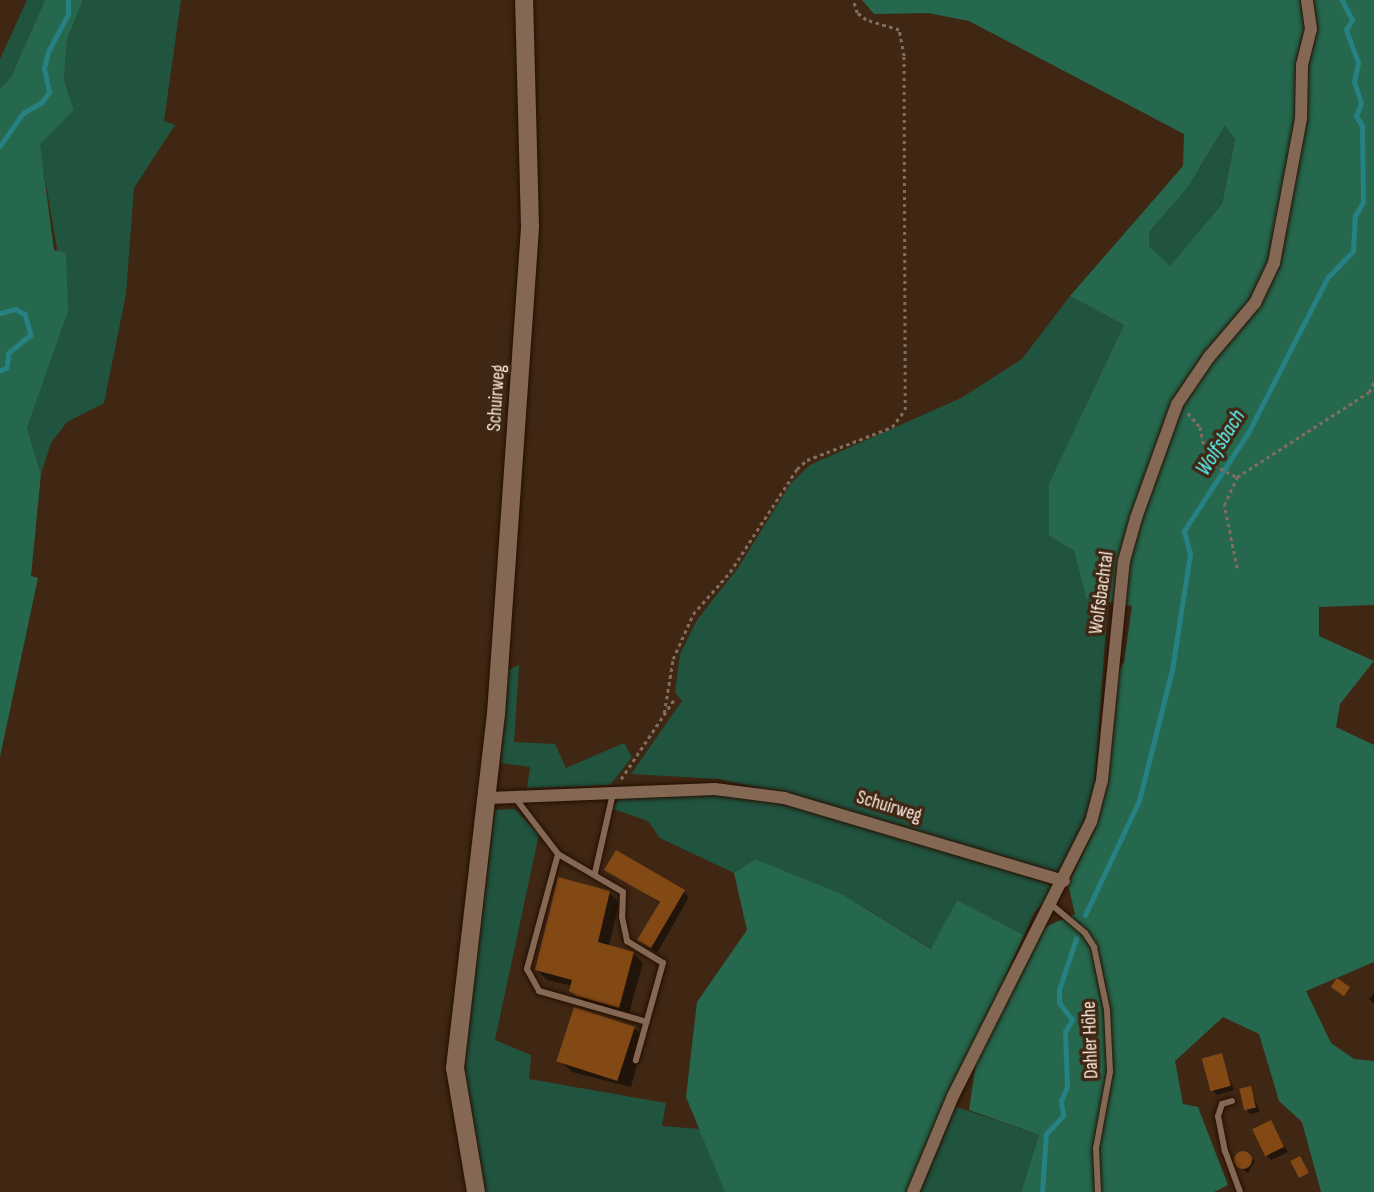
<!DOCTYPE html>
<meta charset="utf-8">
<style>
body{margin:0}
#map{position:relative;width:1374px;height:1192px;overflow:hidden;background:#3f2714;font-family:"Sofia Sans Condensed",sans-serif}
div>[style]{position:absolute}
.green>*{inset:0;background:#20543f}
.forest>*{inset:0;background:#25684d}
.shadow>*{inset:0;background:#0007}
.stream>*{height:4.5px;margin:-2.25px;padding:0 2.25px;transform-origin:2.25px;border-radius:2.25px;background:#278081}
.building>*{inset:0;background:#834915;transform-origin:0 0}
.round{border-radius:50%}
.path>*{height:2.5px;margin-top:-1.25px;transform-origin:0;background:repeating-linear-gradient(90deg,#836d5d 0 3.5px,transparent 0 7px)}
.roads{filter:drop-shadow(0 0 2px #250f00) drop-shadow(0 0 2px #250f00)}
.lane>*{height:6px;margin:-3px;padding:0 3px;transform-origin:3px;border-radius:3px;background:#846854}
.street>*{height:12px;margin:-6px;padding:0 6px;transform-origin:6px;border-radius:6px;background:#846854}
.secondary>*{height:18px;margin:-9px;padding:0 9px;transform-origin:9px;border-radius:9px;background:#846854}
span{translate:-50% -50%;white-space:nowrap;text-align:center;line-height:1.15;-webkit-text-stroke:7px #3f2714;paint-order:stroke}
.street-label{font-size:19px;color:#ffeee3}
.water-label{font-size:21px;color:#5bfbfe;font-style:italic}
</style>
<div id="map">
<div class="green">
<i style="clip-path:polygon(27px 0,45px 0,11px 77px,0 89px,0 59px)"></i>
<i style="clip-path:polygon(83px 0,181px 0,164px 121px,175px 125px,134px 188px,126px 294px,104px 403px,67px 422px,51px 443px,41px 474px,27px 428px,68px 312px,39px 144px,74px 110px,64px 80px,67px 40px)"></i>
<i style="clip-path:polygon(1226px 125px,1235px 138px,1222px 204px,1170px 267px,1149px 246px,1149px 232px,1188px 187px)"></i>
<i style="clip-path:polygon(1070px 296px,1124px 325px,1049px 483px,1049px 536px,1074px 551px,1086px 598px,1108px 601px,1094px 792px,1088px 816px,1061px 871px,1050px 874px,786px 794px,719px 779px,631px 774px,682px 701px,675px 692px,680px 654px,697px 620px,738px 568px,791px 483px,810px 465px,961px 398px,1022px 359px)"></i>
<i style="clip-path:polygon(519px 665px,514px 742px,555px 744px,566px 768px,624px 743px,632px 757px,610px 785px,527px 788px,530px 767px,501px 763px,508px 670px)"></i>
<i style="clip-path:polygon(719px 793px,783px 803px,978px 861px,1051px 885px,1053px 893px,1034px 913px,1024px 935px,957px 900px,932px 949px,842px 894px,756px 859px,734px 873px,660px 838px,648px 821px,613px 809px,618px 799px,628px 794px)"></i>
<i style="clip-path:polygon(515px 809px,539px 834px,495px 1040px,531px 1055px,529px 1079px,666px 1103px,662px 1126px,700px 1129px,725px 1192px,486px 1192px,465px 1090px,465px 1053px,495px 810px)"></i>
<i style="clip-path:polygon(954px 1106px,1039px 1135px,1021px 1192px,918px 1192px)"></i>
</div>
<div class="forest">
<i style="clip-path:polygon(45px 0,83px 0,67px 40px,64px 80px,74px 110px,40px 144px,54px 250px,66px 253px,68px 312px,27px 428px,41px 474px,31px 576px,38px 578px,0 757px,0 89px,11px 77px)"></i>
<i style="clip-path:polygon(evenodd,862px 0,1374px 0,1374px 605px,1319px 607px,1319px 636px,1374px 661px,1340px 704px,1336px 727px,1374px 745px,1374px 962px,1306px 991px,1331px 1043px,1354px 1059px,1374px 1061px,1374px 1192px,1321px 1192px,1302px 1122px,1279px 1101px,1259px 1034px,1223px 1017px,1175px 1061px,1183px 1104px,1198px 1107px,1228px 1185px,1214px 1192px,1021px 1192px,1039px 1135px,969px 1110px,977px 1056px,1024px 958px,1047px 926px,1075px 914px,1068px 884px,1095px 829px,1107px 783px,1114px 681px,1124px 662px,1132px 606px,1086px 598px,1074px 551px,1049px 536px,1049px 483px,1124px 325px,1070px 296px,1183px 166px,1184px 134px,969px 21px,928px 13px,874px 14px,862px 0,1225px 126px,1235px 139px,1222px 204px,1170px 266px,1149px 246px,1149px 232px,1188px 187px,1225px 126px)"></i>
<i style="clip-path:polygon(756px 859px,842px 894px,931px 949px,957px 900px,1024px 935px,908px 1192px,725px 1192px,686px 1097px,697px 1002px,747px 930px,734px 873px)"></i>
</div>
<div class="shadow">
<i style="clip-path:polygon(607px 869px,684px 892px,689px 897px,657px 953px,639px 940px,661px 904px)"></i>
<i style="clip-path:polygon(610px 893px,619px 903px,609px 946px,633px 953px,643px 963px,628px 1017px,581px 1000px,572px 986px,547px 980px,537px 970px)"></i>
<i style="clip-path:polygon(1374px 993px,1374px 1004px,1369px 999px)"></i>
<i style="clip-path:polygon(634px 1028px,644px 1038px,631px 1087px,572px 1072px,562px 1062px)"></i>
<i style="clip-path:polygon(1221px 1055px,1234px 1090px,1217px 1095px,1212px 1090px)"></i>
<i style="clip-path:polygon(1250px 1088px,1260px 1112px,1250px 1114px,1246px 1109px)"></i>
<i style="clip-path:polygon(1270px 1123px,1288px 1152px,1271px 1160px,1267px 1156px)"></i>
<i style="clip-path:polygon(1239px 1152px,1255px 1161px,1248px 1173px,1238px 1166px)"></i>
</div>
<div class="stream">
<i style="left:0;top:146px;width:40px;rotate:-55.1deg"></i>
<i style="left:23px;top:113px;width:22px;rotate:-30deg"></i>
<i style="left:42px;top:102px;width:12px;rotate:-55deg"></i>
<i style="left:49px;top:92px;width:24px;rotate:-102deg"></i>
<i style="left:44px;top:69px;width:17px;rotate:-77deg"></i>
<i style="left:48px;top:52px;width:43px;rotate:-62.2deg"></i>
<i style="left:68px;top:14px;width:14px;rotate:-90deg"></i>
<i style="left:0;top:313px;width:16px;rotate:-15deg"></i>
<i style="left:15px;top:309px;width:11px;rotate:27deg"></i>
<i style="left:25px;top:314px;width:22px;rotate:74deg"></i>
<i style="left:31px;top:335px;width:28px;rotate:141deg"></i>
<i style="left:9px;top:353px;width:15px;rotate:98deg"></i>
<i style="left:7px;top:368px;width:8px;rotate:157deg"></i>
<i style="left:1085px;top:915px;width:126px;rotate:-64.7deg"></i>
<i style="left:1139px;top:801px;width:135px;rotate:-75.9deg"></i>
<i style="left:1172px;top:670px;width:117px;rotate:-81.2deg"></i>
<i style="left:1190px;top:554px;width:24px;rotate:-105deg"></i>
<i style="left:1184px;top:531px;width:117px;rotate:-56.9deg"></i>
<i style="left:1248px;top:433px;width:175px;rotate:-62.9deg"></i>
<i style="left:1328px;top:277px;width:36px;rotate:-46deg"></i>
<i style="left:1353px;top:251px;width:35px;rotate:-87deg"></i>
<i style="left:1355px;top:216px;width:16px;rotate:-60deg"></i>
<i style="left:1363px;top:202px;width:76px;rotate:-90.8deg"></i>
<i style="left:1362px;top:126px;width:12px;rotate:-121deg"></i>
<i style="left:1356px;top:116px;width:14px;rotate:-69deg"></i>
<i style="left:1361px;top:103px;width:22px;rotate:-108deg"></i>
<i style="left:1354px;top:82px;width:19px;rotate:-78deg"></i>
<i style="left:1358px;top:63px;width:35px;rotate:-110deg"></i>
<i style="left:1346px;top:30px;width:12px;rotate:-59deg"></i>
<i style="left:1352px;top:20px;width:22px;rotate:-117deg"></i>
<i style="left:1042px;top:1192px;width:58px;rotate:-86.1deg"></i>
<i style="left:1046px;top:1134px;width:25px;rotate:-47deg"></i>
<i style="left:1063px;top:1116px;width:15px;rotate:-98deg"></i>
<i style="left:1061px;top:1101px;width:15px;rotate:-67deg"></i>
<i style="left:1067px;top:1087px;width:55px;rotate:-92.1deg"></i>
<i style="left:1065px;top:1032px;width:14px;rotate:-60deg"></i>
<i style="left:1072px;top:1020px;width:21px;rotate:-127deg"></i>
<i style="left:1059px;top:1003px;width:13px;rotate:-90deg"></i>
<i style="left:1059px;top:990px;width:54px;rotate:-71.6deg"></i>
</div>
<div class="building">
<i style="clip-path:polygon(616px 850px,685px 890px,651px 948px,637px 940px,660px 902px,604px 870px)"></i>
<i style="clip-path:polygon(558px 877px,610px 891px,598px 942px,634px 952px,619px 1008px,577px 996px,569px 991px,572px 980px,535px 970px)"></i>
<i style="left:1337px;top:978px;width:16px;height:11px;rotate:35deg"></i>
<i style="left:574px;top:1007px;width:64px;height:57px;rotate:18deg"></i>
<i style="left:1222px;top:1053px;width:34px;height:21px;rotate:75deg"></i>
<i style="left:1251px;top:1086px;width:22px;height:12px;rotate:77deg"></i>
<i style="left:1271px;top:1120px;width:30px;height:21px;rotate:64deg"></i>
<i class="round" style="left:1234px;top:1151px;width:18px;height:18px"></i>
<i style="left:1300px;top:1156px;width:19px;height:11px;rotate:62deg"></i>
</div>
<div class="path">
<i style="left:1188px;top:413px;width:18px;rotate:49deg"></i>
<i style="left:1200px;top:427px;width:28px;rotate:77deg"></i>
<i style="left:1206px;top:454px;width:14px;rotate:54deg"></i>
<i style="left:1214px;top:465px;width:26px;rotate:28deg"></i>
<i style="left:1237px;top:568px;width:64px;rotate:-101.7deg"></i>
<i style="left:1224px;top:505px;width:31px;rotate:-65deg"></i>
<i style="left:1237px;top:477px;width:157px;rotate:-32.8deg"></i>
<i style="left:1369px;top:392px;width:11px;rotate:-63deg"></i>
<i style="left:664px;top:713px;width:55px;rotate:-80.5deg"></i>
<i style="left:673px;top:659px;width:49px;rotate:-66deg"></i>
<i style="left:693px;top:614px;width:56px;rotate:-48.6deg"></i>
<i style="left:730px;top:572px;width:123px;rotate:-57deg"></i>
<i style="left:797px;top:469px;width:13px;rotate:-42deg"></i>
<i style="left:807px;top:460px;width:91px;rotate:-21.2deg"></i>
<i style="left:892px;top:427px;width:21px;rotate:-53deg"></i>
<i style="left:905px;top:410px;width:354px;rotate:-90.2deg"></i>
<i style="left:904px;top:56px;width:26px;rotate:-101deg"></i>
<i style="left:899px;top:30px;width:34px;rotate:-163deg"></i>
<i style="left:866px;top:20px;width:11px;rotate:-142deg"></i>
<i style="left:857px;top:13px;width:14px;rotate:-107deg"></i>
<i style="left:621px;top:779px;width:97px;rotate:-56.3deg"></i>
</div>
<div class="roads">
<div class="lane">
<i style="left:516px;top:799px;width:69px;rotate:52.6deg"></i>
<i style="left:558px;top:854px;width:75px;rotate:30.3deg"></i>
<i style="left:623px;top:892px;width:25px;rotate:92deg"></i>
<i style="left:622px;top:917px;width:25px;rotate:78deg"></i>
<i style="left:627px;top:941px;width:42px;rotate:31.4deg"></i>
<i style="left:663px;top:963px;width:101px;rotate:105.6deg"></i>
<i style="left:558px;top:854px;width:119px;rotate:105.1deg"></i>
<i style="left:527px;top:969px;width:25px;rotate:61deg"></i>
<i style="left:539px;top:991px;width:112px;rotate:16deg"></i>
<i style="left:595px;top:873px;width:82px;rotate:-77.3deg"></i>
<i style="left:1052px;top:905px;width:43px;rotate:40.3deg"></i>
<i style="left:1085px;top:933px;width:17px;rotate:57deg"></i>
<i style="left:1094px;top:947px;width:64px;rotate:78.3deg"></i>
<i style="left:1107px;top:1010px;width:62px;rotate:87.2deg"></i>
<i style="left:1110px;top:1072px;width:77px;rotate:100.4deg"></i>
<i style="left:1096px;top:1148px;width:44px;rotate:87.4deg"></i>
<i style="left:1232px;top:1101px;width:10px;rotate:163deg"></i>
<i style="left:1222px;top:1104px;width:13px;rotate:108deg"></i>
<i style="left:1218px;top:1116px;width:36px;rotate:79deg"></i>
<i style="left:1225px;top:1151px;width:44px;rotate:69.9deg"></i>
</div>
<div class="street">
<i style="left:489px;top:798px;width:226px;rotate:-2.3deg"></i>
<i style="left:715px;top:789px;width:70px;rotate:7.4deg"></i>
<i style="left:784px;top:798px;width:292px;rotate:16.5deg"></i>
<i style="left:913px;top:1192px;width:104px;rotate:-67.4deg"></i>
<i style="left:953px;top:1096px;width:307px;rotate:-63.3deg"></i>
<i style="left:1091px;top:822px;width:43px;rotate:-75.3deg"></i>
<i style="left:1102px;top:780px;width:220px;rotate:-84.3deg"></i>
<i style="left:1124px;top:561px;width:45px;rotate:-74.4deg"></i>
<i style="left:1136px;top:518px;width:121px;rotate:-70.2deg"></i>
<i style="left:1177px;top:404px;width:57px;rotate:-55.8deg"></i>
<i style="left:1209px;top:357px;width:71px;rotate:-49.6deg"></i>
<i style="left:1255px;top:303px;width:44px;rotate:-64.6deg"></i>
<i style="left:1274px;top:263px;width:147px;rotate:-79.4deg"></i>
<i style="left:1301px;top:119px;width:54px;rotate:-88.9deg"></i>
<i style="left:1302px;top:65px;width:37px;rotate:-76deg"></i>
<i style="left:1311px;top:29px;width:29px;rotate:-98deg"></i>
</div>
<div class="secondary">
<i style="left:476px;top:1192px;width:126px;rotate:-99.6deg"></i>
<i style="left:455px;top:1068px;width:356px;rotate:-83.4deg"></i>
<i style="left:496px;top:714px;width:489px;rotate:-86deg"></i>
<i style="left:530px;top:226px;width:226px;rotate:-91.5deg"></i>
</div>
</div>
<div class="street-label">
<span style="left:497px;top:398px;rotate:-86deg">Schuirweg</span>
<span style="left:1102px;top:593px;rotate:-82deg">Wolfsbachtal</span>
<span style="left:889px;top:807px;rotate:17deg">Schuirweg</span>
<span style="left:1091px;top:1040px;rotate:-92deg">Dahler Höhe</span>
</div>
<div class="water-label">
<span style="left:1221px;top:443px;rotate:-58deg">Wolfsbach</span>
</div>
</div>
